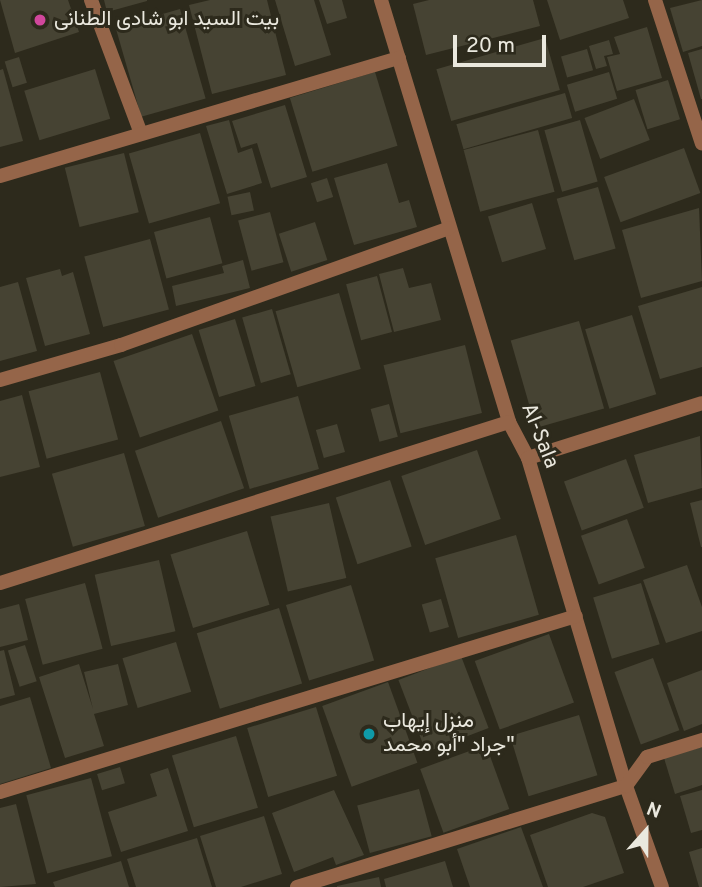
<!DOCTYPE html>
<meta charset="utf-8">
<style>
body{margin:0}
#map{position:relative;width:702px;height:887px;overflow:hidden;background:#2d2a1c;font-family:Overpass,Vazirmatn,sans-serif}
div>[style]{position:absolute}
.building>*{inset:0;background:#464333;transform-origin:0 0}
.minor>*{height:14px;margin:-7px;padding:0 7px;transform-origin:7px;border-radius:7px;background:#956549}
.dots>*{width:19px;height:19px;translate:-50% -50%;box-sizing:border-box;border:4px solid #2d2a1c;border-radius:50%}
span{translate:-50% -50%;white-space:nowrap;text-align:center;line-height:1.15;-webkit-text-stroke:6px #2d2a1c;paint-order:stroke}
.poi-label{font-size:21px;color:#eae8de}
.left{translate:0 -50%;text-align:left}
.street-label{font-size:21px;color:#eae8de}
.north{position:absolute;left:611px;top:796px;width:70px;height:70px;-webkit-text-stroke:5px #2d2a1c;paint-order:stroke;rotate:21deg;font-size:19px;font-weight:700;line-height:28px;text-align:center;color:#eae8de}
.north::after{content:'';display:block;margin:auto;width:24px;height:32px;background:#eae8de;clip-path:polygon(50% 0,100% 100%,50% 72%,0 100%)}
.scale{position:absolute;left:453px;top:35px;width:93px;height:32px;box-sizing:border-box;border:4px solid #eae8de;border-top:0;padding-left:9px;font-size:21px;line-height:24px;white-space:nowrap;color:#eae8de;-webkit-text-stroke:5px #2d2a1c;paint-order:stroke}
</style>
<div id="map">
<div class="building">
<i style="clip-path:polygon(0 0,68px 0,79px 32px,15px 53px)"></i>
<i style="clip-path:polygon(104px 0,147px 0,147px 1px,107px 12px)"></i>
<i style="clip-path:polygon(210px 0,267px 0,286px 75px,212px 94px,189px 5px)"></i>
<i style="clip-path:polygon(275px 0,314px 0,331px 55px,295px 66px)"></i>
<i style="clip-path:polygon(319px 0,342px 0,347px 18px,327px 24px)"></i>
<i style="clip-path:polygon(429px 0,533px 0,540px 26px,426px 55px,413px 4px)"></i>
<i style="clip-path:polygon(547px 0,623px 0,629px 18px,560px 40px)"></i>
<i style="clip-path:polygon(702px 0,702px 46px,683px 52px,670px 8px)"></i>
<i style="left:180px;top:9px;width:93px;height:67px;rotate:74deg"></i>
<i style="clip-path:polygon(647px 27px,662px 78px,617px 91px,607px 57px,620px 54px,614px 37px)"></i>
<i style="left:545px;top:38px;width:54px;height:113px;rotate:74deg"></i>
<i style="clip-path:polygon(609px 40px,613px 54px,604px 56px,607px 66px,596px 69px,589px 46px)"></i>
<i style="left:587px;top:49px;width:22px;height:27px;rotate:74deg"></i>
<i style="clip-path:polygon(702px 49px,702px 99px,701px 99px,688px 53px)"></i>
<i style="left:19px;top:57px;width:27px;height:15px;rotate:73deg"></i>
<i style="clip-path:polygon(3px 69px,23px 141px,0 147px,0 70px)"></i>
<i style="left:95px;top:69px;width:52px;height:74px;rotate:73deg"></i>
<i style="left:375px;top:72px;width:77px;height:89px;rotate:73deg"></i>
<i style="left:609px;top:72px;width:28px;height:44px;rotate:73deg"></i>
<i style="left:668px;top:80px;width:41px;height:34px;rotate:73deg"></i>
<i style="left:565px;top:93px;width:26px;height:113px;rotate:74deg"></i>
<i style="left:634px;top:99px;width:44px;height:53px;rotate:69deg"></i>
<i style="clip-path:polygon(285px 105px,307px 177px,271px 188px,257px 143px,241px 148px,232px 121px)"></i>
<i style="clip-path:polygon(229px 120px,238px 153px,252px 148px,262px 183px,227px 194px,206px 126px)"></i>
<i style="left:580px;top:120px;width:64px;height:37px;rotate:74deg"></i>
<i style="left:538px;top:130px;width:64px;height:77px;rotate:75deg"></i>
<i style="left:200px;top:133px;width:73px;height:74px;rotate:74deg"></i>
<i style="left:684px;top:148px;width:48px;height:85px;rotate:70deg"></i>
<i style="left:124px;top:153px;width:61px;height:61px;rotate:76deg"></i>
<i style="clip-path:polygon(387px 163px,399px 203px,409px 200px,417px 227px,354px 245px,334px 178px)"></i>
<i style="left:327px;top:178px;width:20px;height:17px;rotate:72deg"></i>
<i style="left:598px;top:187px;width:64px;height:43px;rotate:74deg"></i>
<i style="left:250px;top:192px;width:19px;height:23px;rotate:78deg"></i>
<i style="left:532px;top:203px;width:48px;height:46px;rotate:73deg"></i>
<i style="clip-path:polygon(699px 208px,702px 281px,641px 298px,622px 230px)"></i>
<i style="left:270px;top:212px;width:52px;height:33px;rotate:75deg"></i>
<i style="left:210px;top:217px;width:48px;height:58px;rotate:75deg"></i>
<i style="left:315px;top:222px;width:40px;height:38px;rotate:72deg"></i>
<i style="left:150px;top:239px;width:73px;height:68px;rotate:75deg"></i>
<i style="clip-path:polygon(243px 260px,250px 288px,176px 306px,172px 286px,224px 273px,222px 266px)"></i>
<i style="clip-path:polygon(403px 268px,409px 288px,431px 283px,441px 320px,394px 332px,379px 274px)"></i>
<i style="clip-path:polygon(60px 269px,62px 276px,73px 272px,90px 334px,45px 346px,26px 278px)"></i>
<i style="left:377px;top:276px;width:58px;height:32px;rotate:75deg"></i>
<i style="clip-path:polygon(18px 282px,37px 351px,0 361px,0 287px)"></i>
<i style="clip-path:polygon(702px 287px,702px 367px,660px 379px,638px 306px)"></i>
<i style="left:339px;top:293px;width:79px;height:66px;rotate:74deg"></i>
<i style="left:272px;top:309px;width:68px;height:31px;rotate:74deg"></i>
<i style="left:632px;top:315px;width:83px;height:49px;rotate:73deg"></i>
<i style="left:235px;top:319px;width:70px;height:38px;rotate:73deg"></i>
<i style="left:579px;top:321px;width:91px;height:71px;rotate:74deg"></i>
<i style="left:192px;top:334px;width:81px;height:83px;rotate:71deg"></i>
<i style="left:465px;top:345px;width:70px;height:84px;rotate:76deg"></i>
<i style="left:100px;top:372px;width:70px;height:74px;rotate:75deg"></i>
<i style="clip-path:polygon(22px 395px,40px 467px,0 477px,0 401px)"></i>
<i style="left:298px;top:396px;width:76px;height:72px;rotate:74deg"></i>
<i style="left:389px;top:404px;width:34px;height:19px;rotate:75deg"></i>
<i style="left:221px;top:421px;width:71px;height:91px;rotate:71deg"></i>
<i style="left:337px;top:424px;width:29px;height:22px;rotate:74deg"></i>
<i style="clip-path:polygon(700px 436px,702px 488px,648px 503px,634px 455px)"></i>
<i style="left:477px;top:450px;width:73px;height:80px;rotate:71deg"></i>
<i style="left:124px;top:453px;width:76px;height:75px;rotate:74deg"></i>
<i style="left:626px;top:459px;width:52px;height:66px;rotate:70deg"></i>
<i style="left:390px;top:480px;width:70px;height:57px;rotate:72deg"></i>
<i style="clip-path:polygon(702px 500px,702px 547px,701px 547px,690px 503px)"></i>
<i style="left:329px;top:503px;width:77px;height:60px;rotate:77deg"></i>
<i style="left:627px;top:519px;width:52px;height:49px;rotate:70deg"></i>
<i style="left:247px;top:531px;width:77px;height:80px;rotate:73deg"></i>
<i style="left:516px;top:535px;width:83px;height:84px;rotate:74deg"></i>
<i style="left:159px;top:560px;width:73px;height:66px;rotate:77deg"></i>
<i style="clip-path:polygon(687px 565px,702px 607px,702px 631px,666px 643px,643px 580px)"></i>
<i style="left:85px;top:583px;width:68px;height:62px;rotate:75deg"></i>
<i style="left:641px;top:583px;width:64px;height:50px;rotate:73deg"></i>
<i style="left:351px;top:585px;width:79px;height:68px;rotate:73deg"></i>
<i style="left:441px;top:599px;width:29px;height:20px;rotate:74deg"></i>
<i style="clip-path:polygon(19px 604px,28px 640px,0 647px,0 609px)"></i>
<i style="left:279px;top:608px;width:79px;height:86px;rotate:73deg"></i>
<i style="left:549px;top:634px;width:73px;height:79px;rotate:70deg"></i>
<i style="left:176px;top:642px;width:52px;height:56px;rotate:73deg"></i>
<i style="left:25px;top:645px;width:38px;height:18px;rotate:72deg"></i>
<i style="clip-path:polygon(4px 650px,15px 695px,0 699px,0 651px)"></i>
<i style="left:461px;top:656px;width:77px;height:67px;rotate:69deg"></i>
<i style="left:653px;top:658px;width:77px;height:41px;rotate:70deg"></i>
<i style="clip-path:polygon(79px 664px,93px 709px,84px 672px,118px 664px,128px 705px,94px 714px,104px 746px,65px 758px,39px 677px)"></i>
<i style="clip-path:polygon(702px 670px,702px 724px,684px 731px,667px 683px)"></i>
<i style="left:388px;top:682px;width:86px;height:70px;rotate:70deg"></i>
<i style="clip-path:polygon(30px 697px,51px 768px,0 784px,0 706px)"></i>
<i style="left:316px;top:707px;width:72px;height:72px;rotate:73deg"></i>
<i style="left:579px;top:715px;width:63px;height:72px;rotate:73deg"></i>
<i style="left:236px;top:736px;width:75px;height:67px;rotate:73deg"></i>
<i style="left:486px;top:745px;width:68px;height:70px;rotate:70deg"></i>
<i style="clip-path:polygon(702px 747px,702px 785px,675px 794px,664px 758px)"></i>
<i style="left:120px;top:767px;width:17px;height:24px;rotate:73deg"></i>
<i style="clip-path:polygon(168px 768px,188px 831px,121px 852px,108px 812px,157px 796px,150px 774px)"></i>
<i style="left:91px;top:778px;width:81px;height:67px;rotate:75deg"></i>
<i style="left:419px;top:789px;width:49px;height:64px;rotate:75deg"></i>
<i style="clip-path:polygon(334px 790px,364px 855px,336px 865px,333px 857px,294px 872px,272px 813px)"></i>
<i style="clip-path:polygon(702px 790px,702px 830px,691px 833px,680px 796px)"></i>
<i style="clip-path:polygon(16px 804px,36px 884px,0 887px,0 808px)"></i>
<i style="clip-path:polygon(592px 813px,605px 817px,624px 873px,583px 887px,548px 887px,530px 835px)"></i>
<i style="clip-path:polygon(264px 816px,282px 874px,241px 887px,216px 887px,200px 836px)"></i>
<i style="clip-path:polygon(521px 827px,543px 887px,470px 887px,457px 849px)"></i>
<i style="clip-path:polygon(197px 838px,212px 887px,136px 887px,127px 859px)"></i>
<i style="clip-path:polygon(702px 848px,702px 887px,699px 887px,689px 852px)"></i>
<i style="clip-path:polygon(121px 861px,129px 887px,55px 887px,53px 882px)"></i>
<i style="clip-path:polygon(445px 861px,453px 887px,386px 887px,384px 879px)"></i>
<i style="clip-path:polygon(379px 877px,381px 887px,337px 887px,337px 886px)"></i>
</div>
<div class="minor">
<i style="left:91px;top:0;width:140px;rotate:69.5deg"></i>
<i style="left:381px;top:0;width:441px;rotate:73.1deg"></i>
<i style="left:509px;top:422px;width:41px;rotate:62.2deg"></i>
<i style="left:528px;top:458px;width:342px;rotate:73.4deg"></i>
<i style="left:626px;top:786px;width:107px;rotate:70.4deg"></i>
<i style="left:655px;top:0;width:151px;rotate:71.9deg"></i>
<i style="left:0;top:176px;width:416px;rotate:-16.5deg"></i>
<i style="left:0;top:380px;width:126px;rotate:-16.1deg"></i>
<i style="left:121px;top:345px;width:348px;rotate:-19.6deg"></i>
<i style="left:528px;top:458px;width:182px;rotate:-17.5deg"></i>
<i style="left:0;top:583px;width:534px;rotate:-17.55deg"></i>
<i style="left:0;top:792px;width:602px;rotate:-16.99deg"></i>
<i style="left:297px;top:887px;width:344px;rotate:-17.1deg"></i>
<i style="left:626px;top:786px;width:36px;rotate:-54deg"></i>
<i style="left:647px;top:757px;width:58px;rotate:-17.2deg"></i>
</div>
<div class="dots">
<i style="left:40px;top:20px;background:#d1479c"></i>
<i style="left:369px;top:734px;background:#0f9aa8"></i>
</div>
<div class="poi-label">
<span class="left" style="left:54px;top:20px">بيت السيد ابو شادى الطنانى</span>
<span class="left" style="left:383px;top:734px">منزل إيهاب<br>جراد "أبو محمد"</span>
</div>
<div class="street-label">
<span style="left:539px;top:436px;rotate:68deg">Al-Sala</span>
</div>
<div class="north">N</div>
<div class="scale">20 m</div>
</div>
